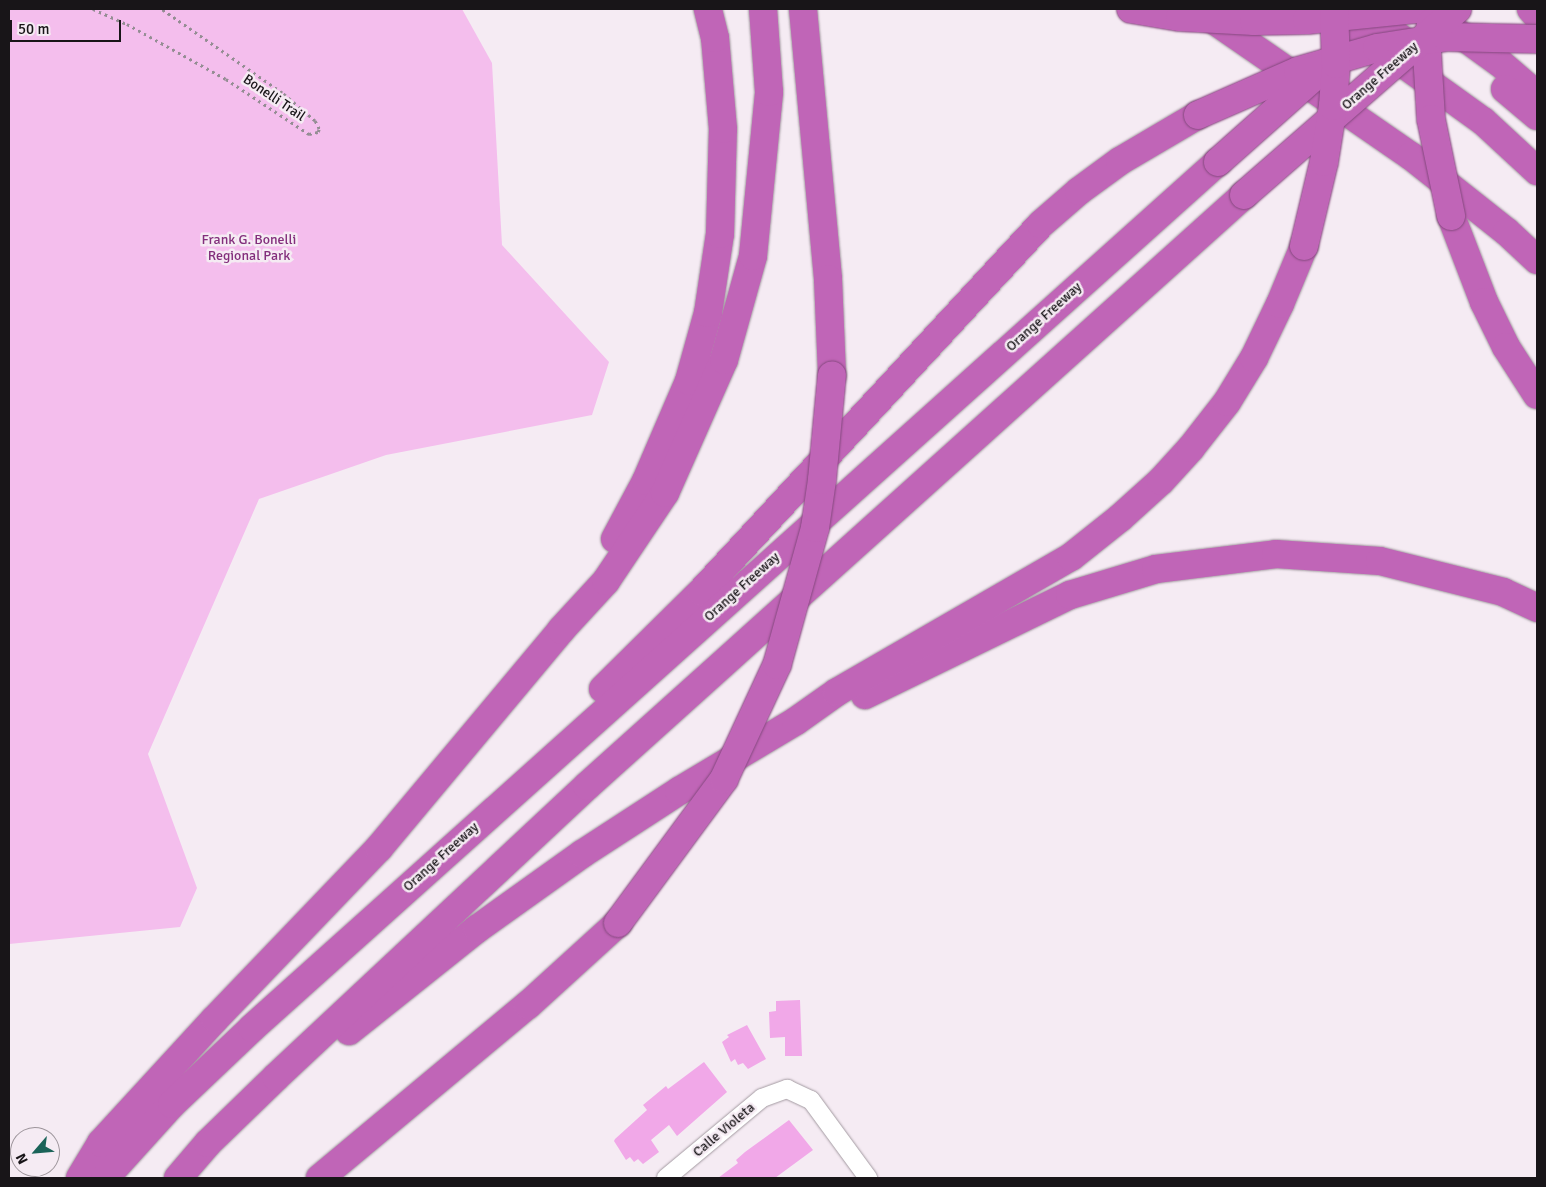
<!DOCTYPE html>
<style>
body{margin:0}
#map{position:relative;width:1546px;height:1187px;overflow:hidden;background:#f5ebf3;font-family:Signika,sans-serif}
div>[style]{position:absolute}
.green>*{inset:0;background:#f4beed}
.building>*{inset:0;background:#f1a8e8}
.path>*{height:2.5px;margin-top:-1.25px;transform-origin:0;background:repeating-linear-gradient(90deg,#948d93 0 2.5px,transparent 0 6.5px)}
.roads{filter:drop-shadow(0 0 1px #a49ba2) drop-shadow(0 0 1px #a49ba2)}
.street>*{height:18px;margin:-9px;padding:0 9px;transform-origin:9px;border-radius:9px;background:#fff}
.highway>*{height:28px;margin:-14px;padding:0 14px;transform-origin:14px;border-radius:14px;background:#c065b7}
.bridges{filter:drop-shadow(0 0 1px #85497f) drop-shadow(0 0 1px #85497f)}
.highway-bridge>*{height:28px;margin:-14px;padding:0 14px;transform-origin:14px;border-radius:14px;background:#c065b7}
span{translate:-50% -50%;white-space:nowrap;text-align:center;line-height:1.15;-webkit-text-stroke:5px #f5ebf3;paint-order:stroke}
.street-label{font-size:14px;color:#181518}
.park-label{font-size:14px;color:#832f7c}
.frame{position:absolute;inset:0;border:10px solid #181518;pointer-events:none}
.north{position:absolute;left:10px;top:1127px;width:50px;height:50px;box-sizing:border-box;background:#f5ebf3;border:1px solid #9d959b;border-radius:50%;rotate:243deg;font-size:14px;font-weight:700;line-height:20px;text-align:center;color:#181518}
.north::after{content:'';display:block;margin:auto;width:18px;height:22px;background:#1a6358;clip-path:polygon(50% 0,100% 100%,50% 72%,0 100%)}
.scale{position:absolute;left:10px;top:20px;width:111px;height:22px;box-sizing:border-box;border:2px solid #181518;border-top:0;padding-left:6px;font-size:15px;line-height:18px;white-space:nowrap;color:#181518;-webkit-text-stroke:4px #f5ebf3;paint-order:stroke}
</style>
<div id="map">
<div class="green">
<i style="clip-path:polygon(9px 9px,462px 9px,492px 63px,502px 245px,609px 362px,592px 415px,386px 455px,259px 499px,148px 754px,197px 888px,180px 927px,9px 944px)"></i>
</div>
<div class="building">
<i style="clip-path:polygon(800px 1000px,802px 1056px,785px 1056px,785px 1037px,770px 1038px,769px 1012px,776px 1011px,776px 1001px)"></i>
<i style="clip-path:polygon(747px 1025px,766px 1059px,748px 1069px,743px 1063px,738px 1065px,735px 1059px,731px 1062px,722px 1042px,729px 1037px,727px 1035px)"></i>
<i style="clip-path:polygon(704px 1062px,727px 1092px,677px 1136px,669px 1125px,651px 1140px,659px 1152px,643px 1164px,638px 1159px,634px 1162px,630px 1157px,626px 1160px,614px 1141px,615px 1139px,647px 1110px,643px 1105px,666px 1086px,668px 1089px)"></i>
<i style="clip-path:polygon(789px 1120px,813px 1150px,775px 1178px,718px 1178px,738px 1163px,736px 1160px,745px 1152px)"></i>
</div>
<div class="path">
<i style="left:93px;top:9px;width:37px;rotate:24deg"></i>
<i style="left:127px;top:24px;width:113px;rotate:29.1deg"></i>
<i style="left:226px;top:79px;width:100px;rotate:33.5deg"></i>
<i style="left:309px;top:134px;width:9px;rotate:-13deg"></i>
<i style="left:318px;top:132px;width:3px;rotate:-72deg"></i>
<i style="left:319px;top:129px;width:9px;rotate:-117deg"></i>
<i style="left:315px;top:121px;width:43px;rotate:-139.7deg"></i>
<i style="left:282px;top:93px;width:147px;rotate:-145.2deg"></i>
</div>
<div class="roads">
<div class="street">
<i style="left:666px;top:1178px;width:125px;rotate:-39.8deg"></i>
<i style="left:762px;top:1098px;width:27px;rotate:-20deg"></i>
<i style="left:787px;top:1089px;width:26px;rotate:25deg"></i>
<i style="left:811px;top:1100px;width:97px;rotate:53.8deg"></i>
</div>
<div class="highway">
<i style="left:803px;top:9px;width:271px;rotate:84.7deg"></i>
<i style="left:828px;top:279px;width:96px;rotate:87.6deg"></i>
<i style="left:1327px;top:9px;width:192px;rotate:35.7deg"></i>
<i style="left:1483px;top:121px;width:74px;rotate:42.8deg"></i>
<i style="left:1361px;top:9px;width:76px;rotate:36.4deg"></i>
<i style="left:1531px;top:9px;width:9px;rotate:49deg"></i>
<i style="left:1202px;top:12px;width:254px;rotate:34.6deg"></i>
<i style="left:1411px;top:156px;width:122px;rotate:38.4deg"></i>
<i style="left:1507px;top:232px;width:41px;rotate:43deg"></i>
<i style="left:1454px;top:30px;width:57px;rotate:35.7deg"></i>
<i style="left:1500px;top:63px;width:49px;rotate:40.9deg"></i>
<i style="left:1505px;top:89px;width:42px;rotate:40.2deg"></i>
<i style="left:1451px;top:216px;width:92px;rotate:69deg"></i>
<i style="left:1484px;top:302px;width:50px;rotate:63.9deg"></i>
<i style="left:1506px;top:347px;width:57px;rotate:57.1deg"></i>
<i style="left:615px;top:539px;width:66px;rotate:-61.9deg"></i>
<i style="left:646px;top:481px;width:109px;rotate:-66.7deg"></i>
<i style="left:689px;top:381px;width:71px;rotate:-74.4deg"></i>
<i style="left:708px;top:313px;width:80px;rotate:-81.4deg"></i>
<i style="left:720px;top:234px;width:105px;rotate:-88.4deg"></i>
<i style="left:723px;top:129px;width:91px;rotate:-95deg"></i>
<i style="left:715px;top:38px;width:30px;rotate:-104deg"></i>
<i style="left:603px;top:689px;width:138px;rotate:-44.7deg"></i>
<i style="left:701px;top:592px;width:501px;rotate:-47.26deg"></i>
<i style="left:1041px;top:224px;width:50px;rotate:-41deg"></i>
<i style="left:1079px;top:191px;width:51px;rotate:-36.2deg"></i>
<i style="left:1120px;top:161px;width:91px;rotate:-30.5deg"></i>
<i style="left:865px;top:695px;width:228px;rotate:-26deg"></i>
<i style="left:1070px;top:595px;width:90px;rotate:-16.8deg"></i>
<i style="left:1156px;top:569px;width:121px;rotate:-7.1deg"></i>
<i style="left:1276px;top:554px;width:104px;rotate:3.9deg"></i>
<i style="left:1380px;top:561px;width:127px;rotate:14.1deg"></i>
<i style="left:1503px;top:592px;width:38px;rotate:25deg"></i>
<i style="left:349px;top:1031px;width:164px;rotate:-38.6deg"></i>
<i style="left:477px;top:929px;width:129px;rotate:-35.5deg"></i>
<i style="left:582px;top:854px;width:116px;rotate:-33deg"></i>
<i style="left:679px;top:791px;width:136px;rotate:-30.9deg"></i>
<i style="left:796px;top:721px;width:50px;rotate:-35.3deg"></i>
<i style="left:837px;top:692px;width:270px;rotate:-30deg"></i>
<i style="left:1071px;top:557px;width:63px;rotate:-38.5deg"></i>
<i style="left:1120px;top:518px;width:55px;rotate:-42.1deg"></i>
<i style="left:1161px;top:481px;width:45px;rotate:-47.7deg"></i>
<i style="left:1191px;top:448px;width:58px;rotate:-52deg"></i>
<i style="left:1227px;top:402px;width:52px;rotate:-58.5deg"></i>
<i style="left:1254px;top:358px;width:60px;rotate:-64.3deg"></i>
<i style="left:1280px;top:304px;width:63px;rotate:-67.5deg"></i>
<i style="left:80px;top:1178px;width:41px;rotate:-59deg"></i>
<i style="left:101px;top:1143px;width:168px;rotate:-47.4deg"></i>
<i style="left:215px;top:1019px;width:237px;rotate:-46.2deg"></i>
<i style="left:379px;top:848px;width:284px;rotate:-50.1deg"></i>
<i style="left:561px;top:630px;width:67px;rotate:-47.4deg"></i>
<i style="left:606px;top:581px;width:106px;rotate:-56.2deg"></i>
<i style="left:665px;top:493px;width:145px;rotate:-66.1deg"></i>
<i style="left:724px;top:360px;width:108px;rotate:-74.4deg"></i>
<i style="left:753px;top:256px;width:165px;rotate:-84.4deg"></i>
<i style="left:769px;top:92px;width:83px;rotate:-94.1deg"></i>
<i style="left:105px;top:1178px;width:100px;rotate:-47.8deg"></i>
<i style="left:172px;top:1104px;width:110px;rotate:-43.5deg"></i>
<i style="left:252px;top:1028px;width:1297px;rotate:-41.88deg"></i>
<i style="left:178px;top:1178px;width:46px;rotate:-49.4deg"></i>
<i style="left:208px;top:1143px;width:95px;rotate:-44.1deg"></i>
<i style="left:276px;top:1077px;width:426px;rotate:-43.1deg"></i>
<i style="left:587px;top:786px;width:884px;rotate:-41.97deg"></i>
<i style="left:320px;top:1178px;width:271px;rotate:-39.8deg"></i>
<i style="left:528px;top:1005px;width:122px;rotate:-42.3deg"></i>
</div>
</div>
<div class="bridges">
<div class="highway-bridge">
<i style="left:1131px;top:9px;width:50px;rotate:9.3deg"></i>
<i style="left:1180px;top:17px;width:74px;rotate:3.1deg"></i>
<i style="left:1254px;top:21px;width:53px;rotate:-1.1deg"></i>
<i style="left:1307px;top:20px;width:109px;rotate:-5.8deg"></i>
<i style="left:1431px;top:23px;width:30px;rotate:98deg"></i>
<i style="left:1427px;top:53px;width:66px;rotate:86.5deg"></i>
<i style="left:1431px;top:119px;width:99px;rotate:78.3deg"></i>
<i style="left:1198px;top:115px;width:109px;rotate:-23.7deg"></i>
<i style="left:1298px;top:71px;width:82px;rotate:-16.2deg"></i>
<i style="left:1377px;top:48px;width:71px;rotate:-8.9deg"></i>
<i style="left:1447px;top:37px;width:90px;rotate:1.3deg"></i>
<i style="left:1218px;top:162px;width:143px;rotate:-41.6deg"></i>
<i style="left:1244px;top:195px;width:283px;rotate:-41.1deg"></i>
<i style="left:1304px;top:246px;width:86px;rotate:-76.6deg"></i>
<i style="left:1324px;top:162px;width:57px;rotate:-80.9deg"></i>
<i style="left:1333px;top:106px;width:42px;rotate:-85.9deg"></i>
<i style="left:1336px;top:64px;width:55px;rotate:-92.1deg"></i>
<i style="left:618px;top:923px;width:179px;rotate:-53.6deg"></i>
<i style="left:724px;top:779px;width:126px;rotate:-65.1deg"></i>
<i style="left:777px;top:665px;width:142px;rotate:-74.5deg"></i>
<i style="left:815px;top:528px;width:49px;rotate:-81.7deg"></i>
<i style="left:822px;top:480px;width:105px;rotate:-84.6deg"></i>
</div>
</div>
<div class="street-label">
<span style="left:1380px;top:76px;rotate:-41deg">Orange Freeway</span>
<span style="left:274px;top:98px;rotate:34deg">Bonelli Trail</span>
<span style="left:1044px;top:317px;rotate:-42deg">Orange Freeway</span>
<span style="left:742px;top:587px;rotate:-42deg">Orange Freeway</span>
<span style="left:441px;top:857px;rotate:-42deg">Orange Freeway</span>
<span style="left:724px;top:1130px;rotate:-40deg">Calle Violeta</span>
</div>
<div class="park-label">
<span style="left:249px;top:248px">Frank G. Bonelli<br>Regional Park</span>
</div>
<div class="frame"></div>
<div class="north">N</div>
<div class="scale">50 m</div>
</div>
